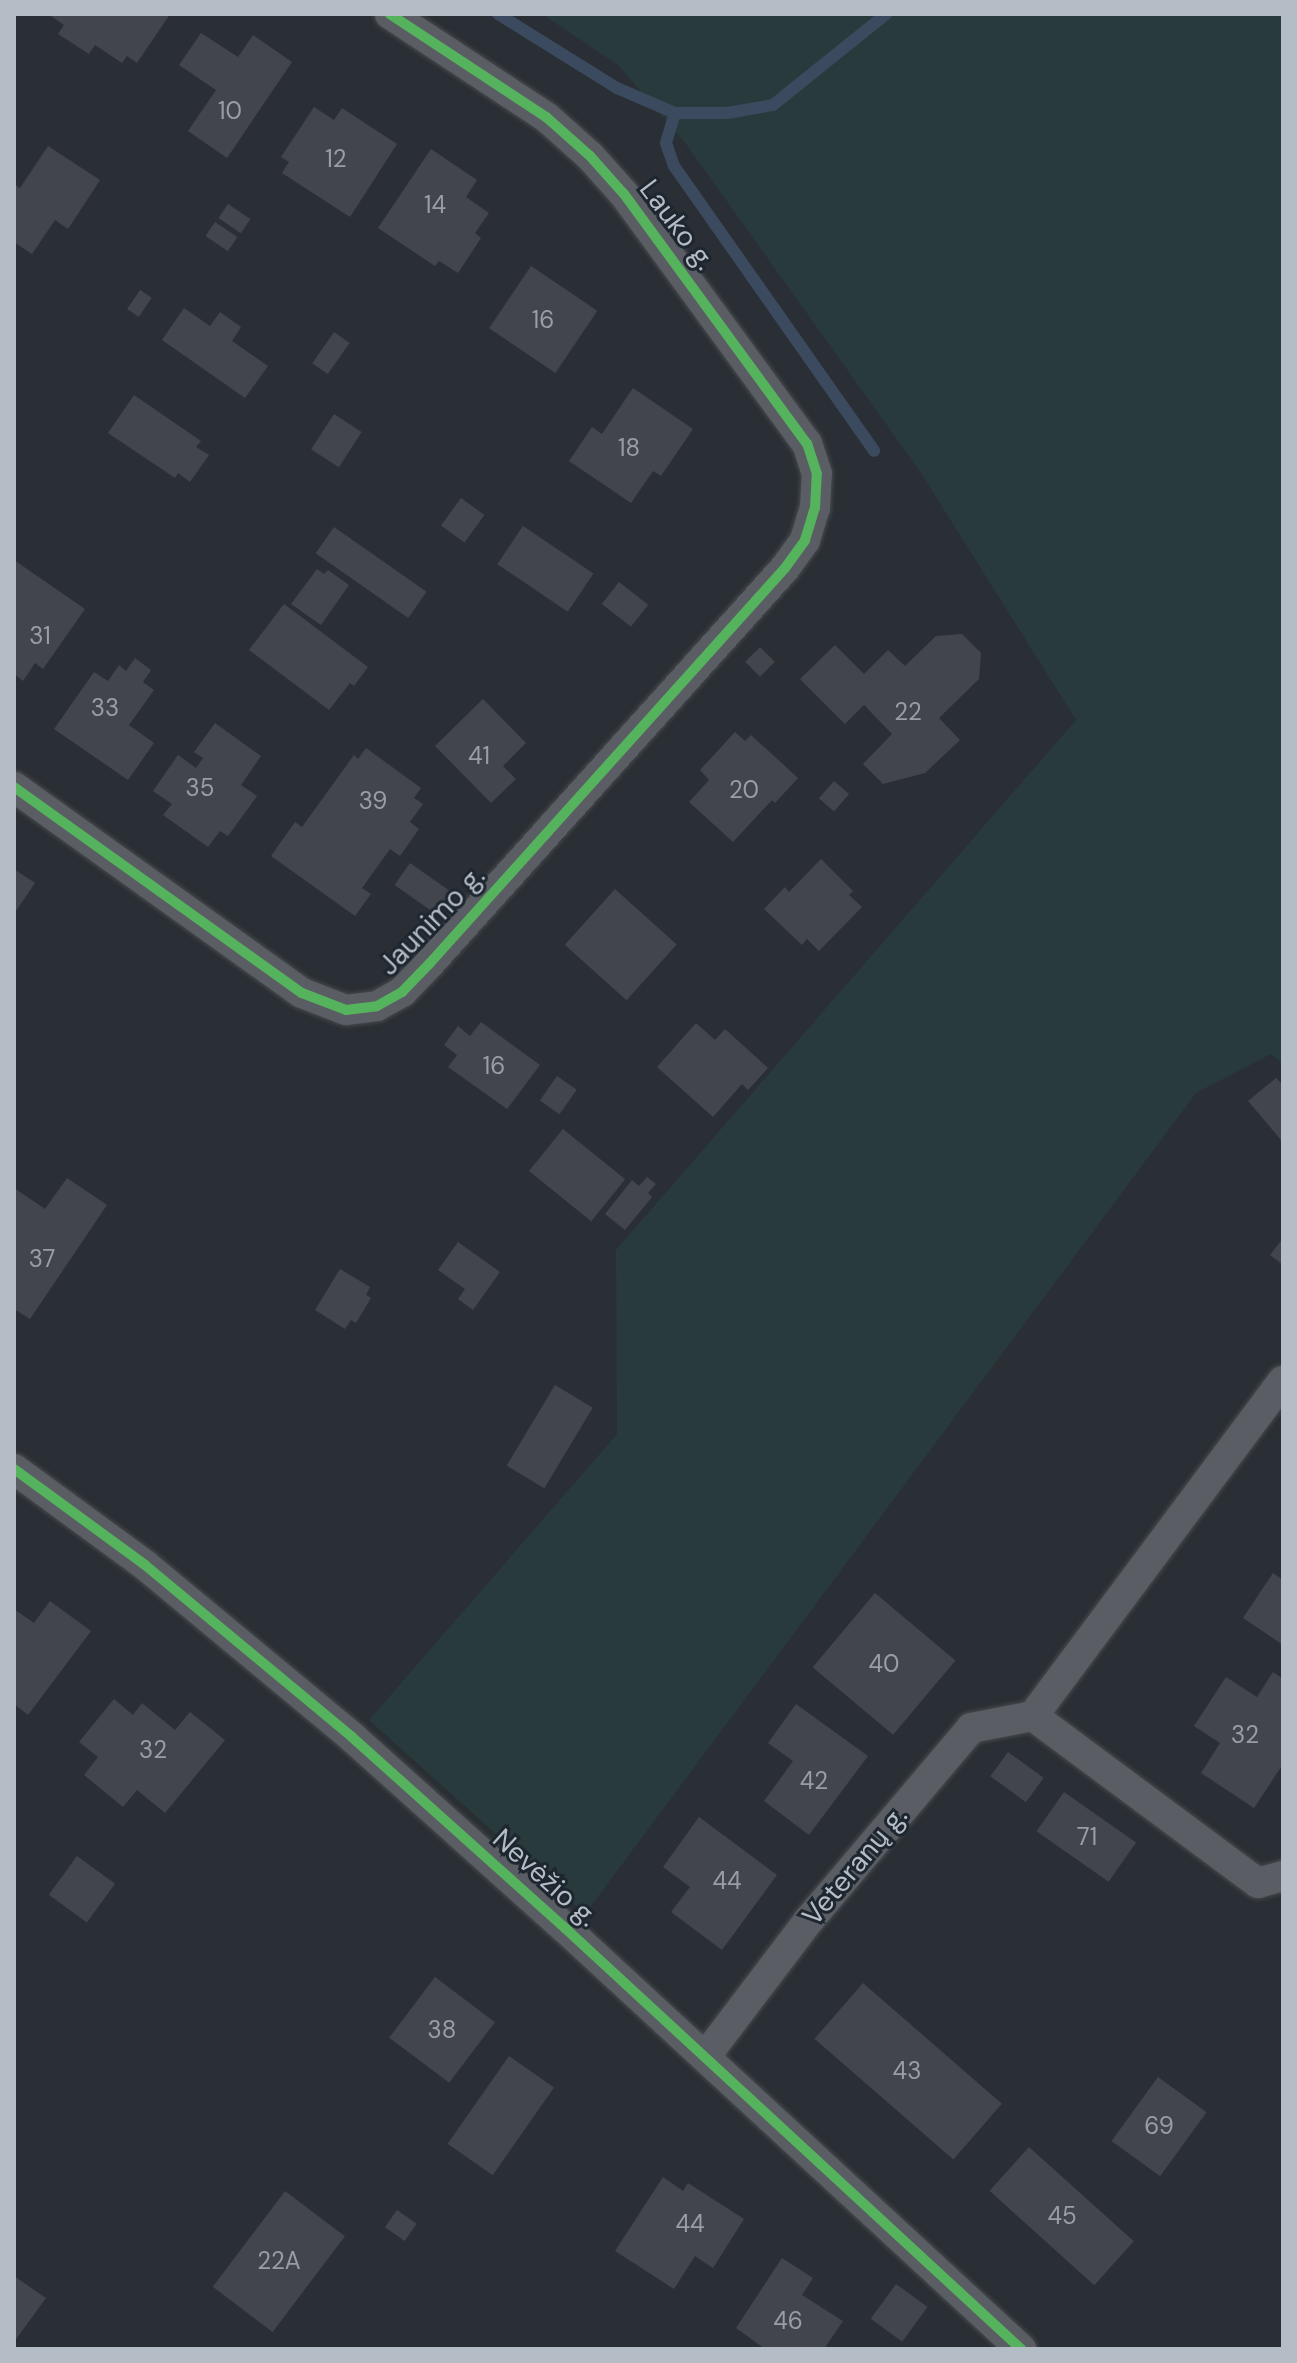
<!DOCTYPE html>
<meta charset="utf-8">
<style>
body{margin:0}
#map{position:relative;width:1297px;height:2363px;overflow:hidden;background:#2a2f35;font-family:"DM Sans",sans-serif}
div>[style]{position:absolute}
.green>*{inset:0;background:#283a3b}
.stream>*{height:12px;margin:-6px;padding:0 6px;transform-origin:6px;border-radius:6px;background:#3b4a5e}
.building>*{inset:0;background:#42464c;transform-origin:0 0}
.roads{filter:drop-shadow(0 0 2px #464a4e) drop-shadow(0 0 2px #464a4e)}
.street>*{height:30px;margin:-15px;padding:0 15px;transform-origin:15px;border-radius:15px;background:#5a5e64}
.cycleway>*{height:10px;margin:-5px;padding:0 5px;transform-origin:5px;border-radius:5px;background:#56b35d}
span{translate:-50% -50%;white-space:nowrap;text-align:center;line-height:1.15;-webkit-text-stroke:6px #1e262f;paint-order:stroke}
.number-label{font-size:24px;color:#989ea8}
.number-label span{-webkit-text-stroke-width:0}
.street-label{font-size:28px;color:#b4bcc6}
.frame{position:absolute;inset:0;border:16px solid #b4bcc6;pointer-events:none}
</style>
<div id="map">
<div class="green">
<i style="clip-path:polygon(542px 14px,1283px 14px,1283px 1064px,1271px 1054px,1196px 1093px,585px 1914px,369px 1720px,617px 1434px,616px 1250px,1076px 720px,921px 473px,686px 144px,618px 65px)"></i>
</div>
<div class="stream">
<i style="left:498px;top:14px;width:140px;rotate:31.9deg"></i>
<i style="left:617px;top:88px;width:63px;rotate:23.3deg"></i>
<i style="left:675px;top:113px;width:52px"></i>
<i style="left:727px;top:113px;width:47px;rotate:-9.9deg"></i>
<i style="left:773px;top:105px;width:145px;rotate:-38.8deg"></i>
<i style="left:675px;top:113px;width:31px;rotate:107deg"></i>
<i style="left:666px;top:143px;width:24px;rotate:71deg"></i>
<i style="left:674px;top:166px;width:348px;rotate:54.9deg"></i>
</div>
<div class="building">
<i style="clip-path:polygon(48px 14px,170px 14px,137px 63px,127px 56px,122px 63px,95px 45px,89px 54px,58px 34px,64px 25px)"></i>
<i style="clip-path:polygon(201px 33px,238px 57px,253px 35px,292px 62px,227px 158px,188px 131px,216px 90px,179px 65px)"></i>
<i style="clip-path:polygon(314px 107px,334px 120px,342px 108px,397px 144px,350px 217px,282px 173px,289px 162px,281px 157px)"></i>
<i style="clip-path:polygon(48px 146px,100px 180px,68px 229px,55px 220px,32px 254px,14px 242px,14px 184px,20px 188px)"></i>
<i style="clip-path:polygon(431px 149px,477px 180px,466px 197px,489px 213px,475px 233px,481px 238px,458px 273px,439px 261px,435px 266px,378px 228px)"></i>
<i style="left:228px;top:204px;width:27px;height:17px;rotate:34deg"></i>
<i style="left:215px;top:222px;width:27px;height:17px;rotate:34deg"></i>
<i style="left:531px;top:266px;width:80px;height:75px;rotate:34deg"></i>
<i style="left:140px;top:290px;width:14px;height:23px;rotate:34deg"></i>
<i style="clip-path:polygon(184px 308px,210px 326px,220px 312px,241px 327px,232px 341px,268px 366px,245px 398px,162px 340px)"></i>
<i style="left:334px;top:332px;width:19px;height:38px;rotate:35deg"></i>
<i style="clip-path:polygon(633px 388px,693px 429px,661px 476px,653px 471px,631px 503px,569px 461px,592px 427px,602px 434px)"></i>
<i style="clip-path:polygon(134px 395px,201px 441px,196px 447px,209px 455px,190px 482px,178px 473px,175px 478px,108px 433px)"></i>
<i style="left:334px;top:414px;width:33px;height:42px;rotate:33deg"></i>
<i style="left:461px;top:498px;width:29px;height:34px;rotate:36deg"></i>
<i style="left:523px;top:526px;width:85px;height:46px;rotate:34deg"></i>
<i style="left:334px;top:527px;width:113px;height:32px;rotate:35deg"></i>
<i style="clip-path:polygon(14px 560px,85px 609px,43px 669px,35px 663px,23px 681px,14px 674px)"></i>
<i style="clip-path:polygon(317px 569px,324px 574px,328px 570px,349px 585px,321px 625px,291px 604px)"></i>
<i style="left:619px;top:582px;width:37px;height:28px;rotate:38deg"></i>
<i style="clip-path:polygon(284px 604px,368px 667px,354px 686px,350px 683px,329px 710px,249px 650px)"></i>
<i style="clip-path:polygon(962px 634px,981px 653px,979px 679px,939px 718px,960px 740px,925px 773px,883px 784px,863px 764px,892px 734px,864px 705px,845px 724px,800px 679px,835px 645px,864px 674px,888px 650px,905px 666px,936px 636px)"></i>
<i style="left:760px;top:647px;width:21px;height:21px;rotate:45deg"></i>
<i style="clip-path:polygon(135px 658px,151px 670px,143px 682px,154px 690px,129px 725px,154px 743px,128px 780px,54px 729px,94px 672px,108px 681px,119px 665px,126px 671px)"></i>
<i style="clip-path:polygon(483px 699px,526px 743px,503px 766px,516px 779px,491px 803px,435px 746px)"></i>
<i style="clip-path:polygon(215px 723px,261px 756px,241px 785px,257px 796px,228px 836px,220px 831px,208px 847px,163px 815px,172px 804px,153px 791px,178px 755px,196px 768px,203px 758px,194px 752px)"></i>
<i style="clip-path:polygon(735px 732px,745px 741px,751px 735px,798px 778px,775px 803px,772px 800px,733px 842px,689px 802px,709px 780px,700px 770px)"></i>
<i style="clip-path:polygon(366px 748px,421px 788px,414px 798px,423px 804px,410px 822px,419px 829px,400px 856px,390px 849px,362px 888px,371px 894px,355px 916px,271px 856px,295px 822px,302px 827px,354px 755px,358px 759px)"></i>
<i style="left:834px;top:781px;width:20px;height:23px;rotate:41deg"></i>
<i style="clip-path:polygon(821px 859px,853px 891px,849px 895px,862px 907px,819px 951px,807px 939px,802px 945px,764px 909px,785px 887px,789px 892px)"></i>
<i style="left:410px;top:863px;width:50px;height:27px;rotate:35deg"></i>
<i style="clip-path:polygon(14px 869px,35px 883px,14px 914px)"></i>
<i style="left:615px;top:889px;width:83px;height:75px;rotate:42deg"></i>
<i style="clip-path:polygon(481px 1022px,540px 1065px,507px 1109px,448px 1067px,457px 1055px,444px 1045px,458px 1026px,470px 1036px)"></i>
<i style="clip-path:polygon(696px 1023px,715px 1040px,725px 1029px,768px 1068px,748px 1090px,742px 1084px,713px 1117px,657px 1067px)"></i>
<i style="left:557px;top:1076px;width:24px;height:30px;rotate:35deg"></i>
<i style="clip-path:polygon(1276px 1078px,1283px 1085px,1281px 1140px,1248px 1101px)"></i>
<i style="left:563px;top:1129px;width:80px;height:54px;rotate:39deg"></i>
<i style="clip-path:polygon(647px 1177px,656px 1184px,648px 1193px,652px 1197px,625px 1230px,605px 1214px,632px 1180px,639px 1186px)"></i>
<i style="clip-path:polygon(67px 1178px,107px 1205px,30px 1319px,14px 1309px,14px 1188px,45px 1209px)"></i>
<i style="clip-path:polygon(1283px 1238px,1283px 1265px,1270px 1255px)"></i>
<i style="clip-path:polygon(458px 1242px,500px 1272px,473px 1310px,458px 1299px,465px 1289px,438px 1270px)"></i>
<i style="clip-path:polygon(340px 1269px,370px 1287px,366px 1295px,371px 1298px,356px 1323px,351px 1320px,345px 1329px,315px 1310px)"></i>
<i style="left:555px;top:1385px;width:44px;height:94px;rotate:31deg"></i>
<i style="clip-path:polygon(1273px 1573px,1283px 1580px,1283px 1645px,1243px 1618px)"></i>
<i style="left:875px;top:1593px;width:105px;height:97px;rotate:40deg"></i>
<i style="clip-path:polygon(50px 1601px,91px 1631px,28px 1715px,14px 1704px,14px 1609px,34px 1623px)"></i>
<i style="clip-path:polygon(1273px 1672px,1283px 1679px,1283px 1764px,1254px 1808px,1201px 1773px,1220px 1743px,1194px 1726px,1226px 1677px,1257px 1697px)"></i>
<i style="clip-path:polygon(114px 1699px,133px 1715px,142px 1703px,175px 1730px,190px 1712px,225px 1740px,165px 1813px,137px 1790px,123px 1807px,84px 1775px,98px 1757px,79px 1742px)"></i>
<i style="clip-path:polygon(796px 1704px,868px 1756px,809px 1835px,764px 1801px,793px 1761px,768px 1743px)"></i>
<i style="left:1008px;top:1752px;width:44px;height:30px;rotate:36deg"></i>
<i style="left:1064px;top:1792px;width:88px;height:48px;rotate:35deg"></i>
<i style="clip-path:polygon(699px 1817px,777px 1875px,722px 1950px,671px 1912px,690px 1887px,663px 1867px)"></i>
<i style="left:77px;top:1856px;width:47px;height:48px;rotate:36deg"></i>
<i style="left:435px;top:1977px;width:75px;height:76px;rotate:37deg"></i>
<i style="left:863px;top:1983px;width:184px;height:74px;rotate:41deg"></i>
<i style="left:509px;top:2056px;width:55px;height:107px;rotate:35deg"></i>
<i style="left:1158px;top:2077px;width:60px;height:79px;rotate:36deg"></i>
<i style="left:1029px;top:2147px;width:141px;height:59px;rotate:42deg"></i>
<i style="clip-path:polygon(663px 2177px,683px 2191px,688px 2183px,744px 2219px,713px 2268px,695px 2256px,674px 2289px,615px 2251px)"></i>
<i style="left:285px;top:2191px;width:75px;height:120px;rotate:37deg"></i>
<i style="left:397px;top:2210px;width:24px;height:21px;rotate:35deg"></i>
<i style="clip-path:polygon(782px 2258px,813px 2278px,802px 2295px,843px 2321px,824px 2349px,765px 2349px,736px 2328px)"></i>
<i style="clip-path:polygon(14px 2276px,46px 2298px,14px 2342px)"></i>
<i style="left:896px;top:2284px;width:39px;height:43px;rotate:36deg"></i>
</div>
<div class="roads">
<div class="street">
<i style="left:14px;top:787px;width:354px;rotate:35.6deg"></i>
<i style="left:302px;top:993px;width:47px;rotate:21.1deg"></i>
<i style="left:346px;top:1010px;width:31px;rotate:-7deg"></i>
<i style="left:377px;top:1006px;width:29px;rotate:-29deg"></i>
<i style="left:402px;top:992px;width:40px;rotate:-46deg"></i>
<i style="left:430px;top:963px;width:531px;rotate:-48.05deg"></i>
<i style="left:785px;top:568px;width:34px;rotate:-54deg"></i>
<i style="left:805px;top:540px;width:34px;rotate:-73deg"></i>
<i style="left:815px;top:508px;width:34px;rotate:-87deg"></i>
<i style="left:817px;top:474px;width:32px;rotate:-108deg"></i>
<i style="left:807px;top:444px;width:311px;rotate:-126.2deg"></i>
<i style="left:623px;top:193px;width:50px;rotate:-131.7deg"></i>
<i style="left:590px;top:156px;width:59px;rotate:-138.4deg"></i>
<i style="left:546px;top:117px;width:187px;rotate:-146.6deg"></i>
<i style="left:14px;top:1469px;width:162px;rotate:36.2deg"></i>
<i style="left:145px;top:1565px;width:269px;rotate:39.7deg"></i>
<i style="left:352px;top:1737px;width:286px;rotate:41.9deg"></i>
<i style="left:565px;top:1928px;width:621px;rotate:42.71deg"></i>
<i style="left:1033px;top:1716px;width:418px;rotate:-53.3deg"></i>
<i style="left:705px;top:2057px;width:172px;rotate:-52.8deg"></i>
<i style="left:809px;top:1920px;width:251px;rotate:-49.8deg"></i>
<i style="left:971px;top:1728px;width:63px;rotate:-11deg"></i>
<i style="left:1033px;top:1716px;width:280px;rotate:36.6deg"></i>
<i style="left:1258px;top:1883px;width:26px;rotate:-16deg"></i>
</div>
</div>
<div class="cycleway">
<i style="left:14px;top:787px;width:354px;rotate:35.6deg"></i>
<i style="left:302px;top:993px;width:47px;rotate:21.1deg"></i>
<i style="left:346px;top:1010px;width:31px;rotate:-7deg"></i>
<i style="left:377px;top:1006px;width:29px;rotate:-29deg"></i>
<i style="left:402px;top:992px;width:40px;rotate:-46deg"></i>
<i style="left:430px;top:963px;width:531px;rotate:-48.05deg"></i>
<i style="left:785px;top:568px;width:34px;rotate:-54deg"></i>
<i style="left:805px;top:540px;width:34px;rotate:-73deg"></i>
<i style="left:815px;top:508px;width:34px;rotate:-87deg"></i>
<i style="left:817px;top:474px;width:32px;rotate:-108deg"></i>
<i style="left:807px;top:444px;width:311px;rotate:-126.2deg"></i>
<i style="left:623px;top:193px;width:50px;rotate:-131.7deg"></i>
<i style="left:590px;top:156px;width:59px;rotate:-138.4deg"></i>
<i style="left:546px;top:117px;width:187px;rotate:-146.6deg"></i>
<i style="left:14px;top:1469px;width:162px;rotate:36.2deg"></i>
<i style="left:145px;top:1565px;width:269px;rotate:39.7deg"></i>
<i style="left:352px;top:1737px;width:286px;rotate:41.9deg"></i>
<i style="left:565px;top:1928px;width:621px;rotate:42.71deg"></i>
</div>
<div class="number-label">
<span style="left:230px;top:111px">10</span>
<span style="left:336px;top:159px">12</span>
<span style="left:435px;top:205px">14</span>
<span style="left:543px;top:320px">16</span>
<span style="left:629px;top:448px">18</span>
<span style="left:40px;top:636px">31</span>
<span style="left:105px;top:708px">33</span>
<span style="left:908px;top:712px">22</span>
<span style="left:479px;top:756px">41</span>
<span style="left:200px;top:788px">35</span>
<span style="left:744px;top:790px">20</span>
<span style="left:373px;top:801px">39</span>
<span style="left:494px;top:1066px">16</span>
<span style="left:42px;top:1259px">37</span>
<span style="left:884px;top:1664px">40</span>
<span style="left:1245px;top:1735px">32</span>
<span style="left:153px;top:1750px">32</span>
<span style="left:814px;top:1781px">42</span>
<span style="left:1087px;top:1837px">71</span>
<span style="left:727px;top:1881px">44</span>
<span style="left:442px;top:2030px">38</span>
<span style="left:907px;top:2071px">43</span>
<span style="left:1159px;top:2126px">69</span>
<span style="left:1062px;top:2216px">45</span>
<span style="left:690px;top:2224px">44</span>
<span style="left:279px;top:2261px">22A</span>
<span style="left:788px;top:2321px">46</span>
</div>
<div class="street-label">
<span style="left:677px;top:225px;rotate:53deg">Lauko g.</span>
<span style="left:432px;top:921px;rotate:-46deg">Jaunimo g.</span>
<span style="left:855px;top:1866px;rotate:-50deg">Veteranų g.</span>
<span style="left:545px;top:1878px;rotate:42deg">Nevėžio g.</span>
</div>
<div class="frame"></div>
</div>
